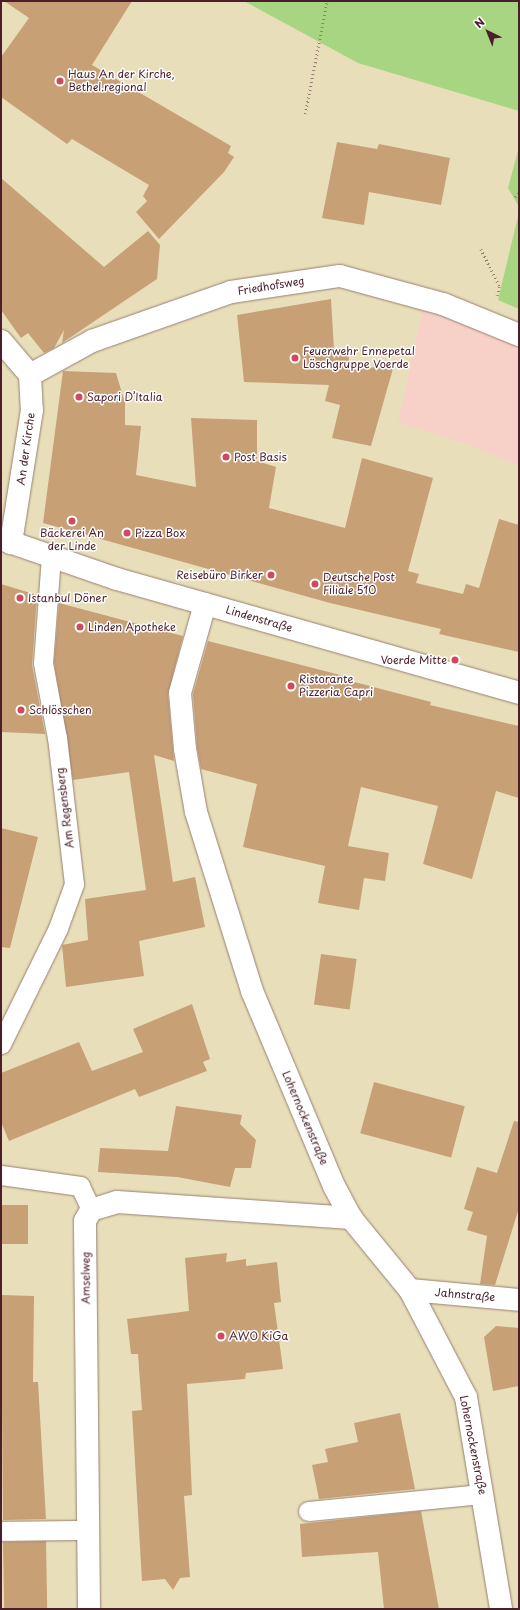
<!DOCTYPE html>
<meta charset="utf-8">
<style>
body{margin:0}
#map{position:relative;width:520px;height:1610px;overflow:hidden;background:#e8dfba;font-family:"Playpen Sans",sans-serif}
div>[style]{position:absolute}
.built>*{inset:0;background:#f7d1c7}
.green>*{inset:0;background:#a8d581}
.building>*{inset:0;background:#c7a076;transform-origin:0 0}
.path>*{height:2.5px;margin-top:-1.25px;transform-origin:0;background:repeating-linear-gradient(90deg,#997f72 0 1px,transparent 0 4px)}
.roads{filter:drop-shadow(0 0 1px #997f72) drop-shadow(0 0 1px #997f72)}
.lane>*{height:19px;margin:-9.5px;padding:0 9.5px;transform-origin:9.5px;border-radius:9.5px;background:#fff}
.street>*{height:22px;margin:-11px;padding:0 11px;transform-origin:11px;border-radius:11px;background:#fff}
.secondary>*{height:22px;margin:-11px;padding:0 11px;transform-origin:11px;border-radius:11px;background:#fff}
.dots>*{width:11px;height:11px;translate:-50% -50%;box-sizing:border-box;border:2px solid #fff;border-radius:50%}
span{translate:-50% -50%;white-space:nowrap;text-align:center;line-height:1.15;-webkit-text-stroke:3px #fff;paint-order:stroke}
.poi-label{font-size:11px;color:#4a1f2b}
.left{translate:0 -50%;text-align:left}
.right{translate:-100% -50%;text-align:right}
.street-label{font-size:11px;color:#4a1f2b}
.frame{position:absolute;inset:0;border:2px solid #4a1f2b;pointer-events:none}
.north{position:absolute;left:468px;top:12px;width:40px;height:40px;-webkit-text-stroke:3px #fff;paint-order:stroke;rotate:317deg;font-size:11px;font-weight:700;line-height:16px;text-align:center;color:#4a1f2b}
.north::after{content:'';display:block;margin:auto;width:14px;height:18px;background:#4a1f2b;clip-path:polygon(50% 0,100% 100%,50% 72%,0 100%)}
</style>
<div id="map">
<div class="built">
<i style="clip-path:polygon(424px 303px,519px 339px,519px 466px,470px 445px,398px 423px)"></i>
</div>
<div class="green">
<i style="clip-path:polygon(244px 1px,519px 1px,519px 111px,358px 63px)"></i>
<i style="clip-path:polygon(519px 147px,519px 207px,508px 188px)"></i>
<i style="clip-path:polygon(519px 212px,519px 309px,498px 300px)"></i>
</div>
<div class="building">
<i style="clip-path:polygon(4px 1px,132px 1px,92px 65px,231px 146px,228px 153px,234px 157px,224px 172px,159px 239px,136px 212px,147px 201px,143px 196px,149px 185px,72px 139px,67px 144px,1px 97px,1px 57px,29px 18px)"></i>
<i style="clip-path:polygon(337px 142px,377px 149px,379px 144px,450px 158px,441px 205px,369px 192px,364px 225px,322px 218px)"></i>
<i style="clip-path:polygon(1px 178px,104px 267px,148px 231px,160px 245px,157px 279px,62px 343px,64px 330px,54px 348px,44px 353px,28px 333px,21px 338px,1px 310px)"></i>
<i style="clip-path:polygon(331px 299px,334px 350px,348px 349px,350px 370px,394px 365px,371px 446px,332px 438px,340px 405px,325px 401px,329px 385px,244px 382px,237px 315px)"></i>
<i style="clip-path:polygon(63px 371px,116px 373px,125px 403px,125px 425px,141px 426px,136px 475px,196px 487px,191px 418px,257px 420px,257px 461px,276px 467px,269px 508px,345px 528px,362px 458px,433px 478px,408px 571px,419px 574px,416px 583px,463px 594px,466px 584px,479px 588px,499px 519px,519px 525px,519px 652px,439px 634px,441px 629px,330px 603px,43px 523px)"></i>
<i style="clip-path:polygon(1px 584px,37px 595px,32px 665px,45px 734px,1px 732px)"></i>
<i style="clip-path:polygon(59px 603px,183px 636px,168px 694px,174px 761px,154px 755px,173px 882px,195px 877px,205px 927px,139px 941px,144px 976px,66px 987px,62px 945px,88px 940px,85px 899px,146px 890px,129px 772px,73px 780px,54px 662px)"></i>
<i style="clip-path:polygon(208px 641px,344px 676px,343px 679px,431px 702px,430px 705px,519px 726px,519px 798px,496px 791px,472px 879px,423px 864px,438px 806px,361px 787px,348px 846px,389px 853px,385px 881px,364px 878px,359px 910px,318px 903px,325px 866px,243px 847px,257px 784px,201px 769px,197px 747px,193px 694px)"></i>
<i style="clip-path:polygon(1px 828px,38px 837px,10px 948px,1px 947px)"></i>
<i style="left:321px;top:954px;width:36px;height:51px;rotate:8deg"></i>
<i style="clip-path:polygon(192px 1004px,210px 1059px,203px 1062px,207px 1071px,139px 1097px,135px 1089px,9px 1141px,1px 1122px,1px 1073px,79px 1042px,92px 1071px,143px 1052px,133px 1029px)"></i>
<i style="left:374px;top:1082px;width:94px;height:53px;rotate:15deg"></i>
<i style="clip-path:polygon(176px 1106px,242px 1115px,240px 1124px,256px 1140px,251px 1168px,235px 1168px,230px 1187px,177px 1177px,98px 1172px,100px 1148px,168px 1151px)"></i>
<i style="clip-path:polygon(514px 1121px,519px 1122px,519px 1208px,495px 1285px,480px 1284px,487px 1236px,467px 1230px,473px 1212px,464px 1209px,477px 1167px,497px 1173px)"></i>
<i style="left:1px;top:1205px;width:27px;height:39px"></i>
<i style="clip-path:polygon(227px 1253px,226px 1262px,246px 1259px,246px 1266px,277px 1262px,281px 1302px,274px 1303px,283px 1369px,246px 1373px,245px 1379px,187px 1384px,192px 1495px,184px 1496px,190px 1577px,180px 1578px,173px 1590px,165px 1579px,142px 1581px,132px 1411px,142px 1410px,138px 1354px,131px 1354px,127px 1319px,189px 1311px,185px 1258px)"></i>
<i style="clip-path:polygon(1px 1295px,34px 1296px,33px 1382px,38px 1382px,46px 1519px,3px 1520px)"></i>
<i style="clip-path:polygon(496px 1326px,519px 1328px,519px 1386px,493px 1391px,484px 1337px)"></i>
<i style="clip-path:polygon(400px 1413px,415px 1489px,319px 1499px,312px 1465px,328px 1462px,325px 1449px,358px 1442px,354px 1423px)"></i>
<i style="clip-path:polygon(421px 1511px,439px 1609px,384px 1609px,378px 1552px,302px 1557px,300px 1524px)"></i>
<i style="left:46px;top:1541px;width:68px;height:43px;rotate:89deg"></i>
</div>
<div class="path">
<i style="left:305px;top:114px;width:115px;rotate:-79deg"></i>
<i style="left:515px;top:197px;width:6px;rotate:-51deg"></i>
<i style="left:481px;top:249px;width:42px;rotate:63.4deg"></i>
<i style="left:500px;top:287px;width:9px;rotate:108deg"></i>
</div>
<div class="roads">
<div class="lane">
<i style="left:1px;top:1044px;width:129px;rotate:-63.8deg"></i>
<i style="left:58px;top:928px;width:47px;rotate:-70deg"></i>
<i style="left:74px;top:884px;width:147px;rotate:-96.6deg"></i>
<i style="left:57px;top:738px;width:76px;rotate:-100.6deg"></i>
<i style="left:43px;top:663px;width:106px;rotate:-85.7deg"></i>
<i style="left:1px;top:1175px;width:80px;rotate:7.9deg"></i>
<i style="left:80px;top:1186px;width:26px;rotate:65deg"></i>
<i style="left:308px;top:1511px;width:175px;rotate:-5.6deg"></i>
<i style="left:1px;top:1531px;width:86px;rotate:-0.7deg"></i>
</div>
<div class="street">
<i style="left:1px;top:341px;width:45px;rotate:49.5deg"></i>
<i style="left:30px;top:375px;width:35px;rotate:87deg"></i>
<i style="left:32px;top:410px;width:135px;rotate:99deg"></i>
<i style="left:30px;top:375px;width:71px;rotate:-28.7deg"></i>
<i style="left:92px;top:341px;width:147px;rotate:-19.4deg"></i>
<i style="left:231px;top:292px;width:110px;rotate:-8.4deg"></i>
<i style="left:340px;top:276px;width:107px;rotate:15.2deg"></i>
<i style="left:443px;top:304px;width:82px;rotate:22.2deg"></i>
<i style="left:205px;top:604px;width:92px;rotate:105.7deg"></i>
<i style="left:180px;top:693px;width:56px;rotate:84.9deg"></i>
<i style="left:185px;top:749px;width:64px;rotate:80.1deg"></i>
<i style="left:196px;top:812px;width:188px;rotate:72.6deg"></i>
<i style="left:252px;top:991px;width:212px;rotate:67.2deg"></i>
<i style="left:334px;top:1186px;width:36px;rotate:62deg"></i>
<i style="left:351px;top:1218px;width:93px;rotate:50.7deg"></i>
<i style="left:410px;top:1290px;width:121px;rotate:62.4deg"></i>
<i style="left:466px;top:1397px;width:215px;rotate:80.6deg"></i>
<i style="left:410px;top:1290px;width:109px;rotate:5.2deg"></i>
<i style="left:89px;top:1609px;width:388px;rotate:-90.6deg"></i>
<i style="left:85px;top:1221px;width:13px;rotate:-61deg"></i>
<i style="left:91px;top:1210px;width:27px;rotate:-17deg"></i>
<i style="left:117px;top:1202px;width:235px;rotate:3.9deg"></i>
</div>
<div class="secondary">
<i style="left:1px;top:539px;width:123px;rotate:19deg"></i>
<i style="left:117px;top:579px;width:418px;rotate:15.8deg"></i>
</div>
</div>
<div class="dots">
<i style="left:60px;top:81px;background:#d1495b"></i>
<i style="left:295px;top:358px;background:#d1495b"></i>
<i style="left:79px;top:397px;background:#d1495b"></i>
<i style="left:226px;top:457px;background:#d1495b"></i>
<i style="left:72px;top:521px;background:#d1495b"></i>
<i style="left:127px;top:533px;background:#d1495b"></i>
<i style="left:271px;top:575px;background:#d1495b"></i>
<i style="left:315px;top:584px;background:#d1495b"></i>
<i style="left:20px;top:598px;background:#d1495b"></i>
<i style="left:80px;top:627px;background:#d1495b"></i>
<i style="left:455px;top:660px;background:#d1495b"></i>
<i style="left:291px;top:686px;background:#d1495b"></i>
<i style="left:21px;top:710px;background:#d1495b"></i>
<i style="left:221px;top:1336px;background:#d1495b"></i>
</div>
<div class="poi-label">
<span class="left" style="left:68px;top:81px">Haus An der Kirche,<br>Bethel.regional</span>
<span class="left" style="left:303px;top:358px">Feuerwehr Ennepetal<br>Löschgruppe Voerde</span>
<span class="left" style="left:87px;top:397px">Sapori D’Italia</span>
<span class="left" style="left:234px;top:457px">Post Basis</span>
<span class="left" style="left:135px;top:533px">Pizza Box</span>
<span style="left:72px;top:540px">Bäckerei An<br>der Linde</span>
<span class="right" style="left:263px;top:575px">Reisebüro Birker</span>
<span class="left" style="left:323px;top:584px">Deutsche Post<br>Filiale 510</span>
<span class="left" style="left:28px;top:598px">Istanbul Döner</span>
<span class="left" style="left:88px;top:627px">Linden Apotheke</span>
<span class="right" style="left:447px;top:660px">Voerde Mitte</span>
<span class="left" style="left:299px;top:686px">Ristorante<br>Pizzeria Capri</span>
<span class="left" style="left:29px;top:710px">Schlösschen</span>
<span class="left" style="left:229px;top:1336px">AWO KiGa</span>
</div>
<div class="street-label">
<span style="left:271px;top:286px;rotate:-9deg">Friedhofsweg</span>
<span style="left:26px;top:449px;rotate:-82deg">An der Kirche</span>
<span style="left:259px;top:619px;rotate:16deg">Lindenstraße</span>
<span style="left:65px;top:808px;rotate:-97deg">Am Regensberg</span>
<span style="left:305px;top:1118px;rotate:67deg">Lohernockenstraße</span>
<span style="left:86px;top:1278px;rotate:-90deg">Amselweg</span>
<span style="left:465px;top:1295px;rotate:5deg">Jahnstraße</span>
<span style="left:473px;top:1445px;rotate:79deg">Lohernockenstraße</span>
</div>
<div class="frame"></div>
<div class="north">N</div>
</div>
